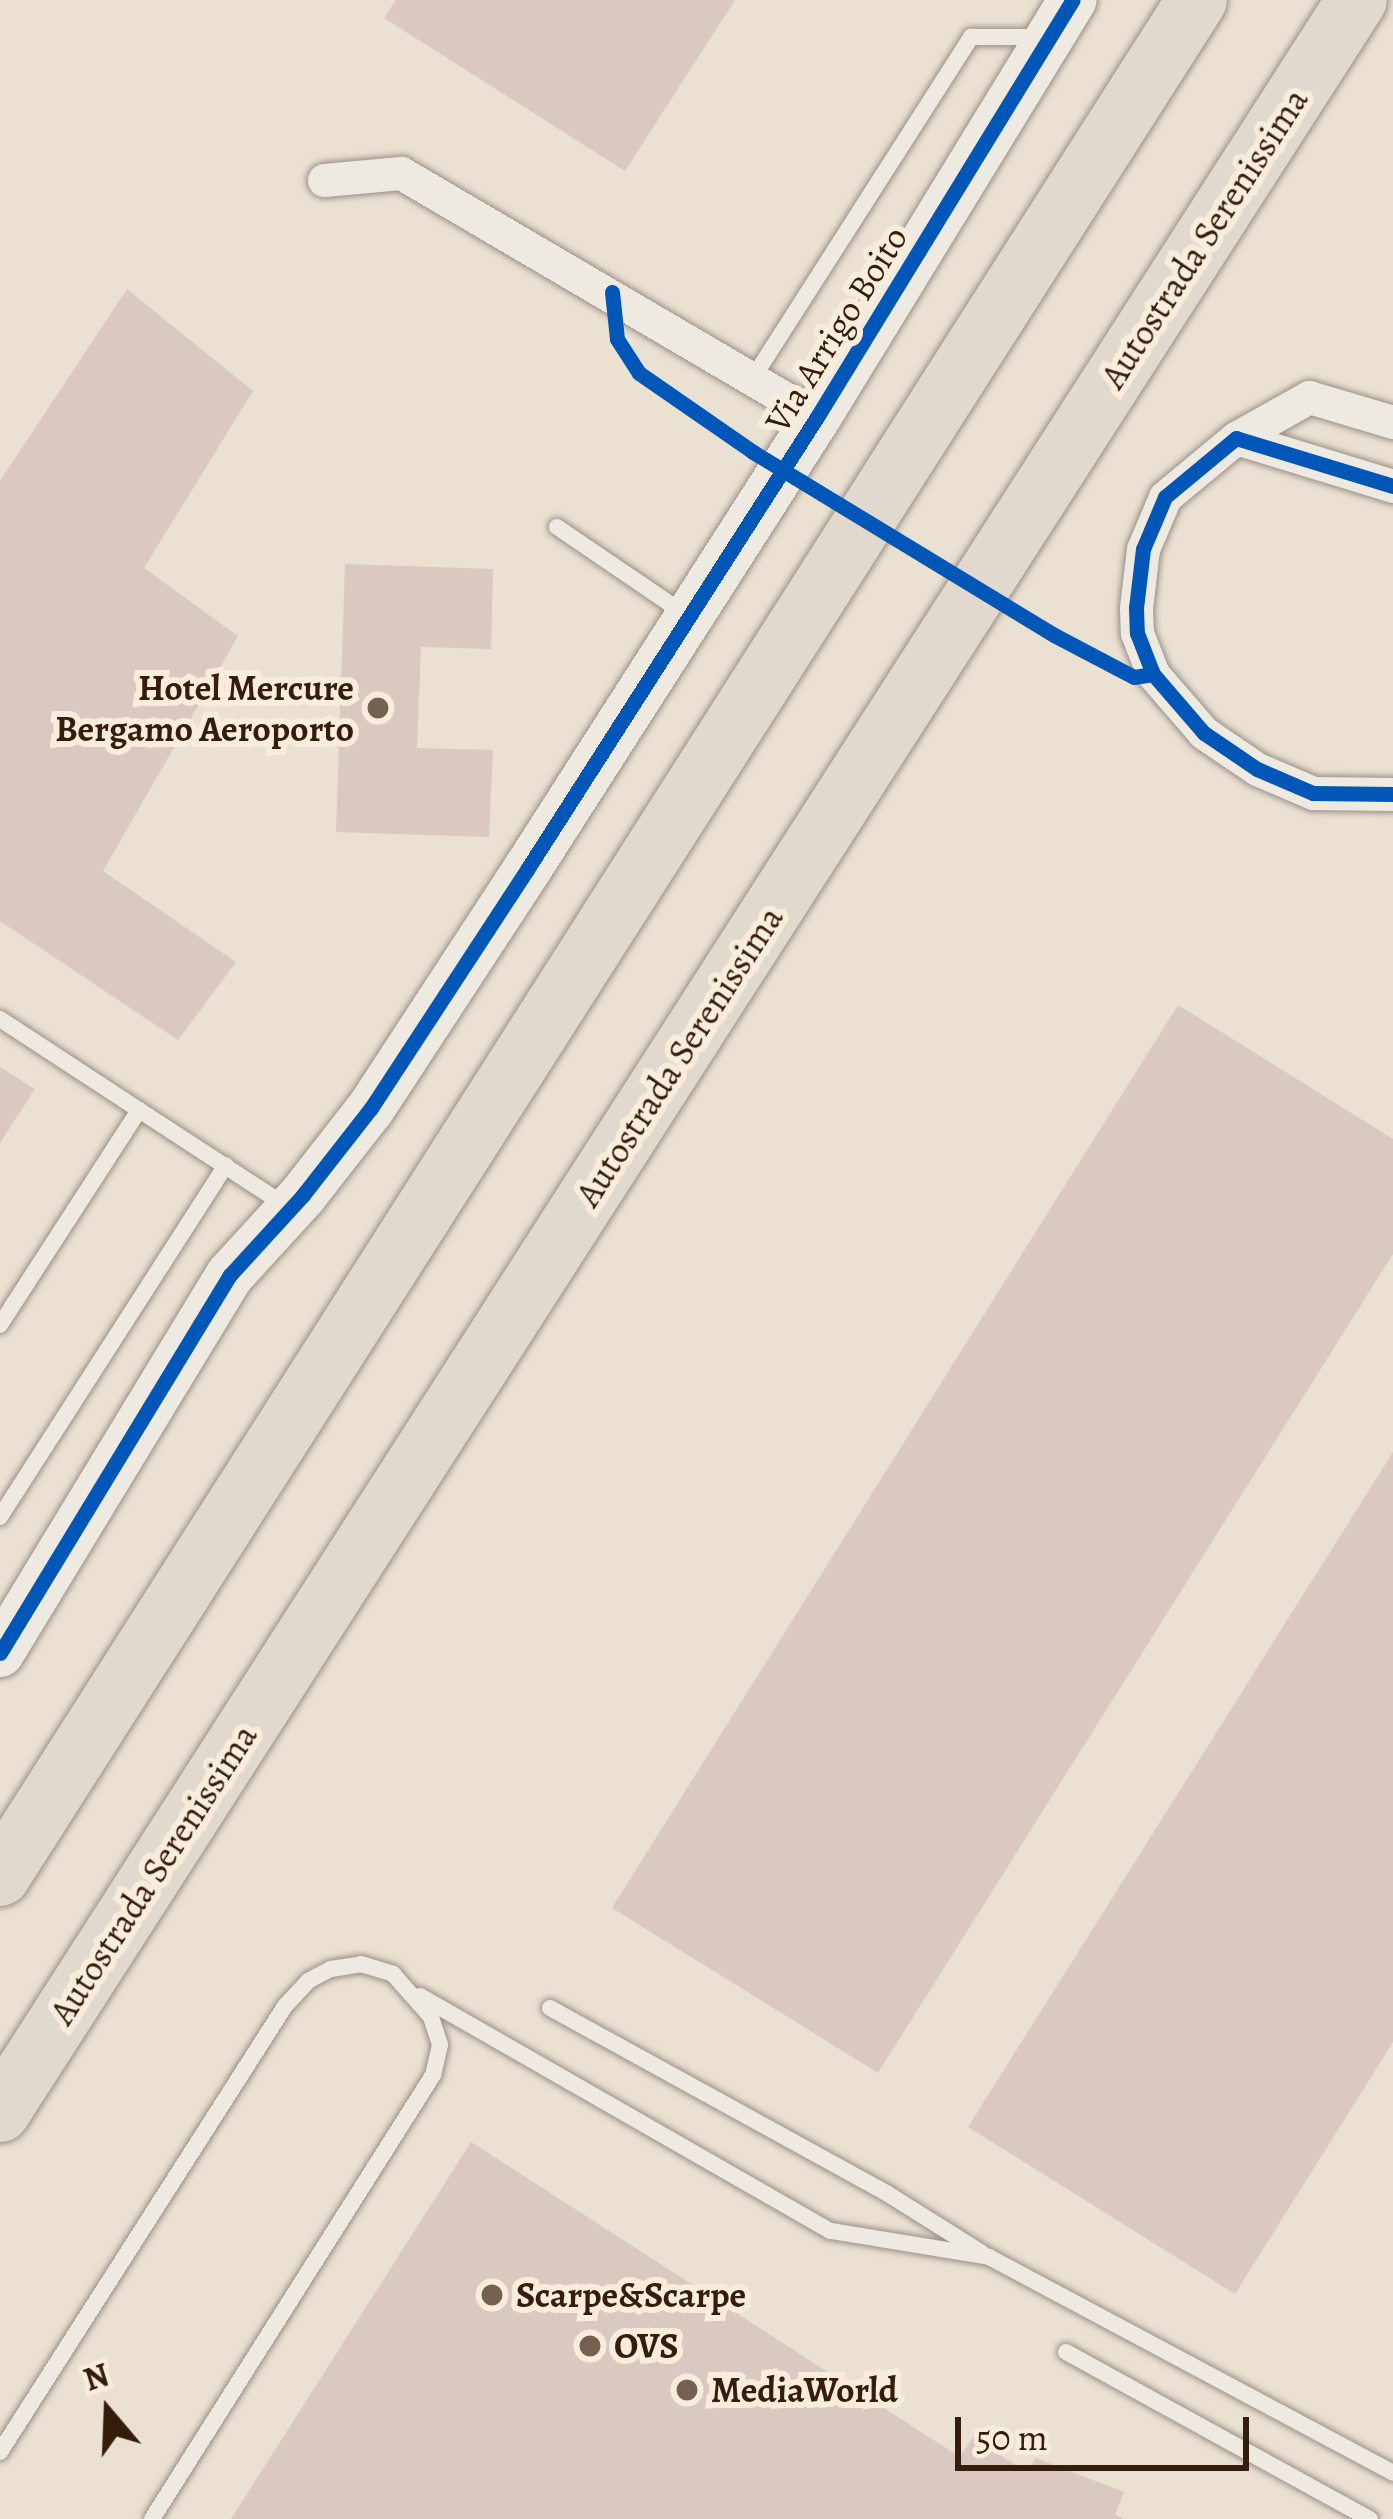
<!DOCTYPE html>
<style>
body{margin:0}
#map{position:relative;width:1393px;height:2519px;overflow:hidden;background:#ebe1d3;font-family:Alegreya,serif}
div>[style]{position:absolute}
.building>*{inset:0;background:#d9c9c0}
.roads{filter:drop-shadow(0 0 3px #9a9187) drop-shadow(0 0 3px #9a9187)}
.lane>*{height:16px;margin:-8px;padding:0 8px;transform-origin:8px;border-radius:8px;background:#eeeae2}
.street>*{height:33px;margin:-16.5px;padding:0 16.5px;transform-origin:16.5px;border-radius:16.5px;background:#eeeae2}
.secondary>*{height:48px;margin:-24px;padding:0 24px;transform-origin:24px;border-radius:24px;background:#eeeae2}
.highway>*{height:60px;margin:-30px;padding:0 30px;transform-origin:30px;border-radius:30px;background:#e1d9cd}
.cycleway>*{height:15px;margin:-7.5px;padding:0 7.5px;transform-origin:7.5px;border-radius:7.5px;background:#0057b8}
.dots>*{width:33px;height:33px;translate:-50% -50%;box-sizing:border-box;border:6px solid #f8eddc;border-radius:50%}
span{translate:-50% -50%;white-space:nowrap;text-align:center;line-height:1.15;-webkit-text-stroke:12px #f8eddc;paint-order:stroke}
.street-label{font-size:36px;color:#361c0a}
.poi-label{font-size:36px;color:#361c0a;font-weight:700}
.right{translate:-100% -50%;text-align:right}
.left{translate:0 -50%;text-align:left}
.north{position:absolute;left:48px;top:2351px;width:120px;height:120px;-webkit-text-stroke:9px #f8eddc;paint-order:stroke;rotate:341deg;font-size:33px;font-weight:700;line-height:48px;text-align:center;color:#361c0a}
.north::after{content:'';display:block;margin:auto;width:42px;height:54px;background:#361c0a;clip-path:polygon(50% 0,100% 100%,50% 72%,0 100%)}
.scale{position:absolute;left:955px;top:2417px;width:294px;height:54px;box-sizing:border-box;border:6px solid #361c0a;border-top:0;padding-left:15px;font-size:36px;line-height:42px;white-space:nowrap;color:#361c0a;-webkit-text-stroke:9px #f8eddc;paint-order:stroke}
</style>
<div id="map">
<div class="building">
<i style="clip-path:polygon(396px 0,735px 0,625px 171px,384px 18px)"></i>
<i style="clip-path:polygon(127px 289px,253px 391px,144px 568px,238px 636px,103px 871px,236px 962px,178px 1040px,0 921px,0 481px)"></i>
<i style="clip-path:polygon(345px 564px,493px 569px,491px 649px,421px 647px,417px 748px,493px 750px,489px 837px,336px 832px)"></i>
<i style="clip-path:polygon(1178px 1005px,1393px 1139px,1393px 1254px,878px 2073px,612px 1908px)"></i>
<i style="clip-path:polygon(0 1067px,35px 1089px,0 1143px)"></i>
<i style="clip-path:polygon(1393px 1452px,1393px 2042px,1235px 2294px,968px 2127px)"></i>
<i style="clip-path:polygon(471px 2142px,960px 2457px,973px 2437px,1026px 2472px,1036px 2458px,1124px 2492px,1115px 2515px,1125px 2519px,231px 2519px)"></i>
</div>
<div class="roads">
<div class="lane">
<i style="left:753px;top:378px;width:405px;rotate:-57.4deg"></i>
<i style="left:971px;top:37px;width:68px"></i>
<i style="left:557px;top:527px;width:158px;rotate:34.2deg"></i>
<i style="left:0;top:1019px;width:166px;rotate:33.2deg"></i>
<i style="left:0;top:1325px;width:256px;rotate:-57.1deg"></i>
<i style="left:139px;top:1110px;width:176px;rotate:33.1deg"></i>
<i style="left:0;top:1517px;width:418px;rotate:-57.3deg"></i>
<i style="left:420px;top:1996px;width:473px;rotate:29.8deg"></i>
<i style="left:831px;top:2231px;width:160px;rotate:9.3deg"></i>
<i style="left:989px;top:2257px;width:458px;rotate:28.1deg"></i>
<i style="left:550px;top:2008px;width:386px;rotate:28.8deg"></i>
<i style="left:888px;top:2194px;width:111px;rotate:32.1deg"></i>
<i style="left:1066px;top:2352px;width:347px;rotate:28.8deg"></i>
<i style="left:0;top:2452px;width:529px;rotate:-57.42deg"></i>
<i style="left:285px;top:2006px;width:34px;rotate:-47deg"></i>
<i style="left:308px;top:1981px;width:26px;rotate:-28deg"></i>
<i style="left:331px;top:1969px;width:30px;rotate:-9deg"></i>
<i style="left:361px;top:1964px;width:34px;rotate:17deg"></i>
<i style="left:393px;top:1974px;width:57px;rotate:48.5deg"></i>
<i style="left:431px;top:2017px;width:29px;rotate:72deg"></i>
<i style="left:440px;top:2045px;width:31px;rotate:103deg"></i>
<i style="left:433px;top:2075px;width:525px;rotate:122.33deg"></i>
</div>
<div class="street">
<i style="left:324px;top:180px;width:77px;rotate:-5.2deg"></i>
<i style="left:401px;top:173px;width:482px;rotate:30.4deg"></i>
<i style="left:1236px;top:438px;width:84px;rotate:-29.3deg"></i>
<i style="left:1309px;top:397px;width:88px;rotate:16.6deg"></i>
<i style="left:1393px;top:486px;width:164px;rotate:-163deg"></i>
<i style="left:1236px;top:438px;width:92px;rotate:140.3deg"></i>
<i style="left:1165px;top:497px;width:56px;rotate:112.9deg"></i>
<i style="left:1143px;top:549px;width:59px;rotate:96.8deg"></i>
<i style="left:1136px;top:608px;width:25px;rotate:88deg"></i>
<i style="left:1137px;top:633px;width:44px;rotate:68.7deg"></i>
<i style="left:1153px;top:674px;width:78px;rotate:49.2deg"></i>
<i style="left:1204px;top:733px;width:64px;rotate:34.2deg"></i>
<i style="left:1257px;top:769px;width:61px;rotate:23.2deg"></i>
<i style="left:1313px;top:793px;width:80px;rotate:0.7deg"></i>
</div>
<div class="secondary">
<i style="left:0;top:1653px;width:442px;rotate:-58.7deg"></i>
<i style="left:230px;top:1275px;width:108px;rotate:-47.6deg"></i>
<i style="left:303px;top:1195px;width:110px;rotate:-52deg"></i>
<i style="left:371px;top:1108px;width:287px;rotate:-56.8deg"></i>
<i style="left:528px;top:868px;width:536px;rotate:-57.35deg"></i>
<i style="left:817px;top:417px;width:489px;rotate:-58.5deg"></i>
</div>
<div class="highway">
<i style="left:0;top:1876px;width:2225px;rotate:-57.46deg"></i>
<i style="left:0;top:2112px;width:2510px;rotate:-57.28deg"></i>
</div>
</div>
<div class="cycleway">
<i style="left:612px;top:292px;width:47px;rotate:83.9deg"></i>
<i style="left:617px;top:339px;width:40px;rotate:57.1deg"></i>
<i style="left:639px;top:373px;width:139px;rotate:34.7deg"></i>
<i style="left:753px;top:452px;width:352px;rotate:31.3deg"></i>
<i style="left:1054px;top:635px;width:90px;rotate:27.7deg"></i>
<i style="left:1134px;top:677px;width:19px;rotate:-9deg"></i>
<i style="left:1393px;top:486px;width:164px;rotate:-163deg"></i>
<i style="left:1236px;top:438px;width:92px;rotate:140.3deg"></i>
<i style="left:1165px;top:497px;width:56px;rotate:112.9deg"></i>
<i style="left:1143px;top:549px;width:59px;rotate:96.8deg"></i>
<i style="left:1136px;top:608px;width:25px;rotate:88deg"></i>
<i style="left:1137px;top:633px;width:44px;rotate:68.7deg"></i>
<i style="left:1153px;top:674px;width:78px;rotate:49.2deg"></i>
<i style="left:1204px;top:733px;width:64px;rotate:34.2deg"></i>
<i style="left:1257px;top:769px;width:61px;rotate:23.2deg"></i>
<i style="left:1313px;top:793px;width:80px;rotate:0.7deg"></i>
<i style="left:0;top:1653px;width:442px;rotate:-58.7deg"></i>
<i style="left:230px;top:1275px;width:108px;rotate:-47.6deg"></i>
<i style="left:303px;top:1195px;width:110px;rotate:-52deg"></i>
<i style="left:371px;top:1108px;width:287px;rotate:-56.8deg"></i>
<i style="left:528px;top:868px;width:536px;rotate:-57.35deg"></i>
<i style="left:817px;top:417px;width:489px;rotate:-58.5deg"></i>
</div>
<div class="dots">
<i style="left:378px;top:708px;background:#756150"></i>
<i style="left:492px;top:2295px;background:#756150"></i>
<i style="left:590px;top:2346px;background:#756150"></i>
<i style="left:687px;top:2390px;background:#756150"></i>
</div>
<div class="street-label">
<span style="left:1204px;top:238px;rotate:-57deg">Autostrada Serenissima</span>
<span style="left:836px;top:329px;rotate:-58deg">Via Arrigo Boito</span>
<span style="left:679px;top:1056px;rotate:-57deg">Autostrada Serenissima</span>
<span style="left:153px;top:1874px;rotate:-57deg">Autostrada Serenissima</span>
</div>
<div class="poi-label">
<span class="right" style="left:354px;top:708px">Hotel Mercure<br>Bergamo Aeroporto</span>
<span class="left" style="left:516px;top:2295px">Scarpe&amp;Scarpe</span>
<span class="left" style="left:614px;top:2346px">OVS</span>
<span class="left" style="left:711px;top:2390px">MediaWorld</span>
</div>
<div class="north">N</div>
<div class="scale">50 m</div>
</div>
